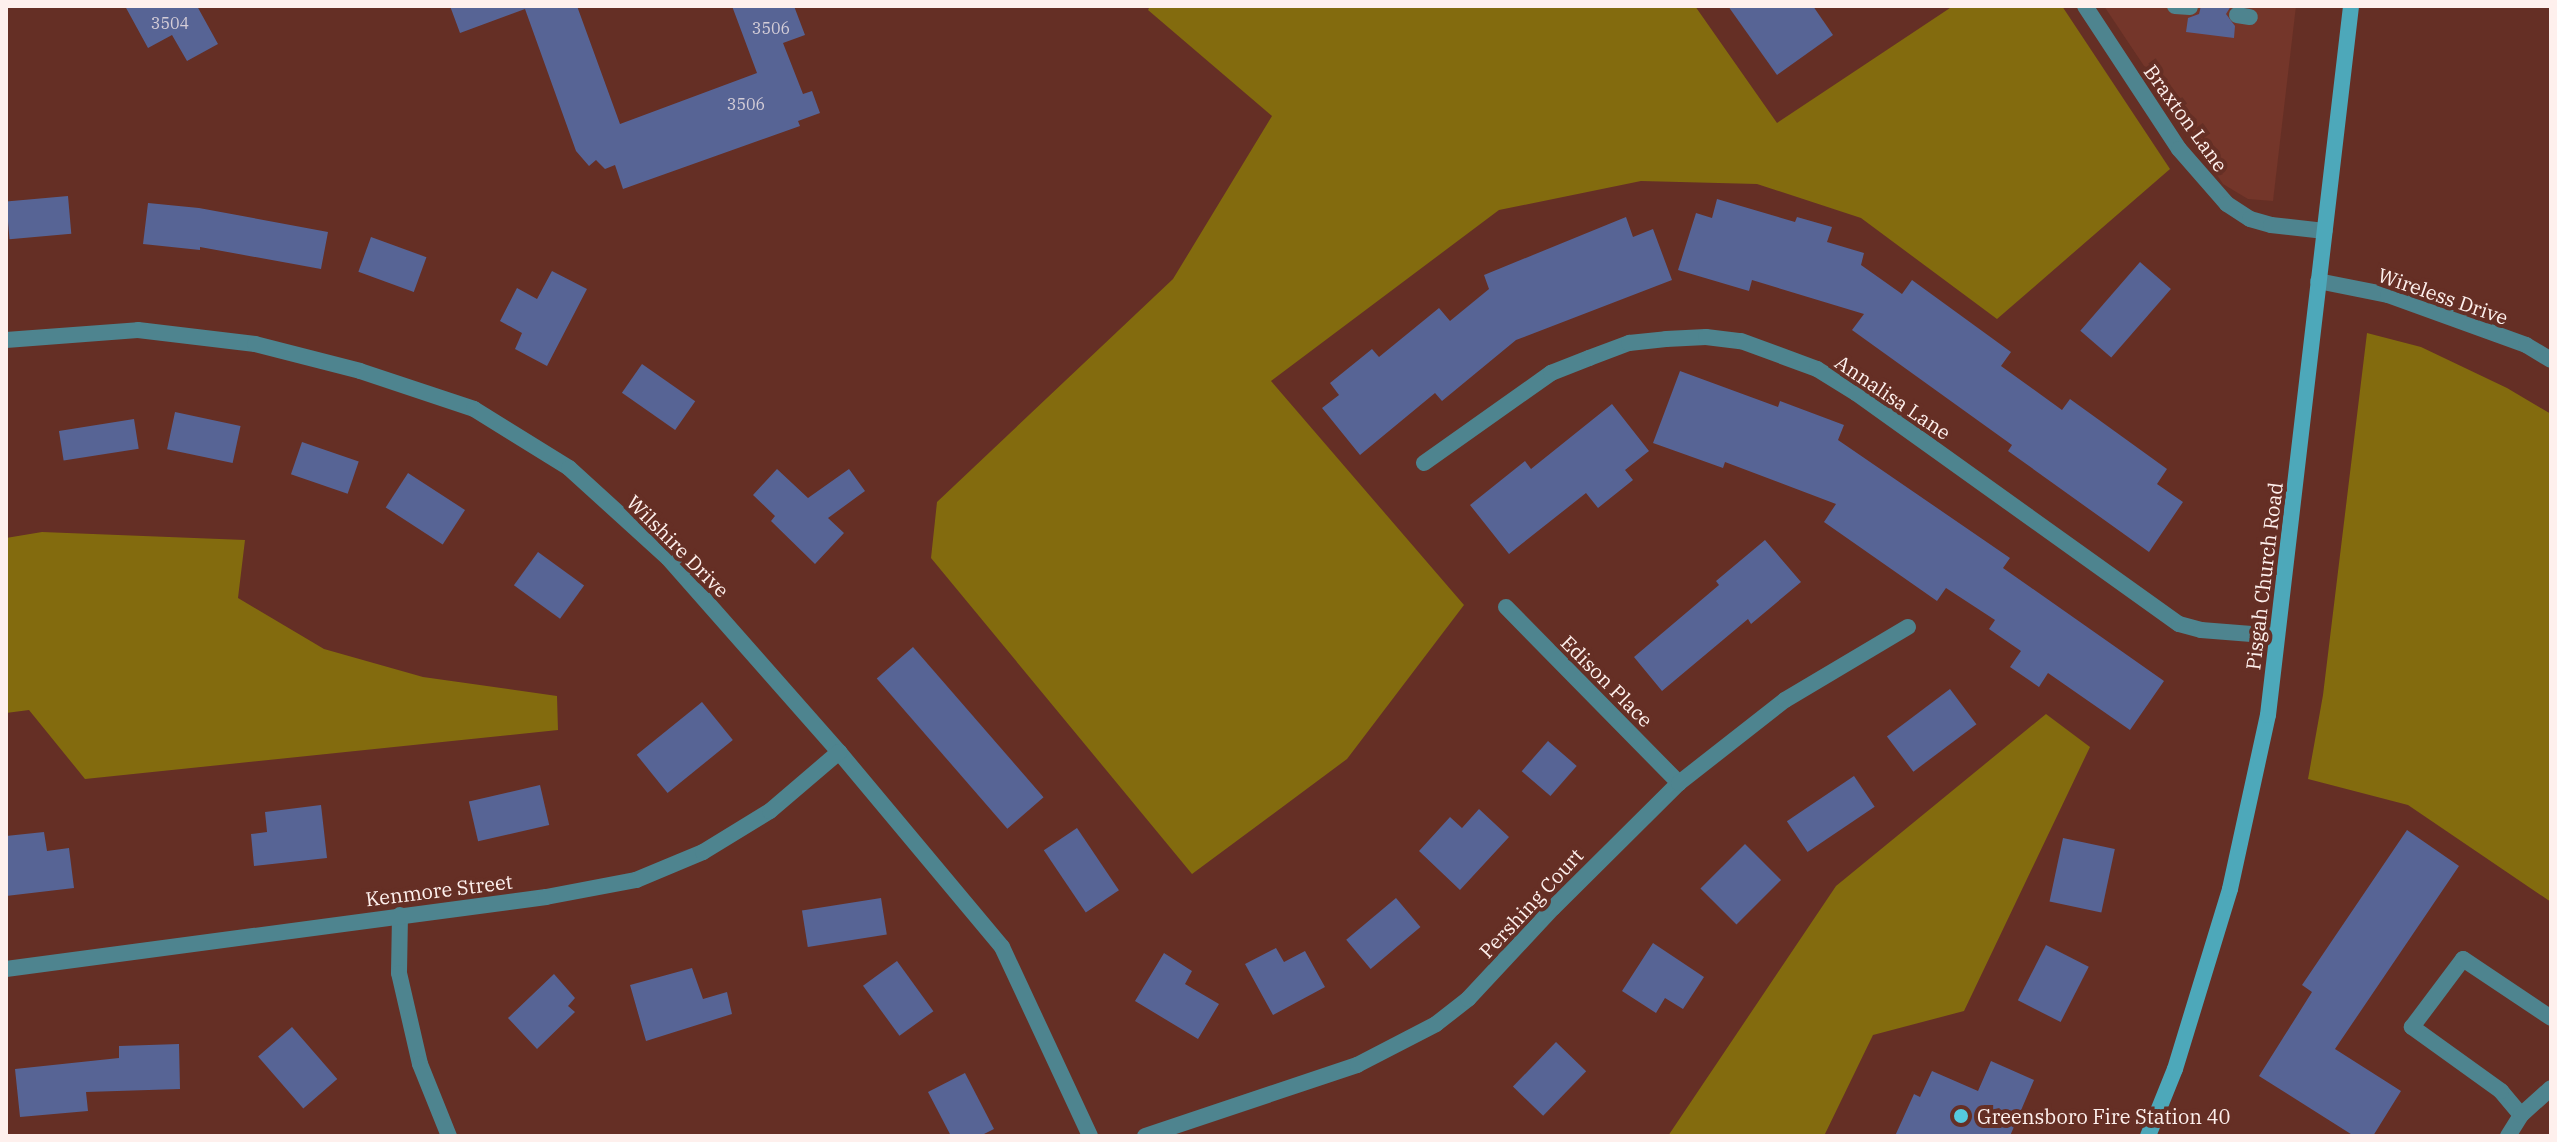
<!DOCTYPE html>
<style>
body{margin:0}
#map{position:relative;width:2557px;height:1142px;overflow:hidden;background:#652f25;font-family:"IBM Plex Serif",serif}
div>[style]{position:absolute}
.built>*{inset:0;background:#74362a}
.forest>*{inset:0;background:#836b0e}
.building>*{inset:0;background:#576495;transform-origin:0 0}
.service>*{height:16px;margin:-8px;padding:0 8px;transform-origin:8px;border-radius:8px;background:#4e848f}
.minor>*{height:16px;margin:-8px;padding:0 8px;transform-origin:8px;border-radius:8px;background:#4e848f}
.secondary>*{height:16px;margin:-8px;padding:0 8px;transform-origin:8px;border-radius:8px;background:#4da8ba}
.dots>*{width:22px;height:22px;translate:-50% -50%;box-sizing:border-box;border:4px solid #652f25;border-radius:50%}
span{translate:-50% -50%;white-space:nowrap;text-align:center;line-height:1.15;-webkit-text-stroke:8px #652f25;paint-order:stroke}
.number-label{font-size:16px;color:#d4cdd7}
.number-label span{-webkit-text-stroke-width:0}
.street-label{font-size:20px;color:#fef0ed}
.poi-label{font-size:20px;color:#fef0ed}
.left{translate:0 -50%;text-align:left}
.frame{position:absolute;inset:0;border:8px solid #fef0ed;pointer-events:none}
</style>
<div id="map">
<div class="built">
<i style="clip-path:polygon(2104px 6px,2296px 6px,2273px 201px,2248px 199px,2223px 184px)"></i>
</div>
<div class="forest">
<i style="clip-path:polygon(1150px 6px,1695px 6px,1777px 123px,1953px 6px,2062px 6px,2170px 169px,1997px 319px,1861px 218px,1757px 184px,1641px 181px,1499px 210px,1271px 381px,1464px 605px,1347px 759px,1192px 874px,931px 558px,937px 502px,1173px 279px,1272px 116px,1148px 10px)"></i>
<i style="clip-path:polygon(2367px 333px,2421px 347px,2507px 388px,2551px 414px,2551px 902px,2408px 805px,2308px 779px,2323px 695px)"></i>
<i style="clip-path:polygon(42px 532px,245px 540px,238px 598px,324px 649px,423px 677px,557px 696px,558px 730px,85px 779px,29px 710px,6px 713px,6px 538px)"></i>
<i style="clip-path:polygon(2046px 714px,2090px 747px,1964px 1011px,1873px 1035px,1824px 1136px,1668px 1136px,1836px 886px)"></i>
</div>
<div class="building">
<i style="clip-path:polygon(125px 6px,197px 6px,218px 44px,187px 61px,172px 35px,148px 48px)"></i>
<i style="clip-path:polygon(450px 6px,577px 6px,620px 124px,757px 73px,732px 6px,794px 6px,805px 35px,783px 43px,803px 94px,812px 91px,820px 113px,798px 121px,800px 126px,623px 189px,615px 165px,605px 169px,596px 160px,589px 166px,576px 151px,525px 9px,460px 33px)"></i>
<i style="clip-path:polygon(1728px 6px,1813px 6px,1833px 35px,1777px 75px)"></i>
<i style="clip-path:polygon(2201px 6px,2231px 6px,2226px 14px,2235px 26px,2234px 38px,2186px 32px,2188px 18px,2199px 14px)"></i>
<i style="left:68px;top:196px;width:38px;height:62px;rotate:85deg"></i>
<i style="clip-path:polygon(1717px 199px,1795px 222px,1797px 217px,1832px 227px,1827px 242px,1864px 253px,1861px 265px,1902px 294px,1912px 280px,2011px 352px,2001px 366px,2062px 410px,2070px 399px,2167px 469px,2157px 484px,2183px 502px,2149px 552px,2008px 451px,2012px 445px,1852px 330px,1864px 314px,1752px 280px,1749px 291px,1678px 270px,1696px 213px,1712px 218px)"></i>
<i style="clip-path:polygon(148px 203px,199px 208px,328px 232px,321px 269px,200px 247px,200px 250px,143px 244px)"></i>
<i style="clip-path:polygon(1626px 217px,1633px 237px,1653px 229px,1672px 280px,1516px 340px,1442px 401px,1435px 393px,1360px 455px,1322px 408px,1339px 395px,1330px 383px,1372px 349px,1379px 357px,1439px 308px,1450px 321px,1489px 289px,1484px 275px)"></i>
<i style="left:371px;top:237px;width:59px;height:37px;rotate:20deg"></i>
<i style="left:2140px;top:262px;width:41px;height:91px;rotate:41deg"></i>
<i style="clip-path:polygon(552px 271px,587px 289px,547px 366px,515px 349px,522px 333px,500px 321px,517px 288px,537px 299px)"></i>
<i style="left:642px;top:364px;width:65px;height:35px;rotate:35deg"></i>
<i style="clip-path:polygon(1680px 371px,1778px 407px,1780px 401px,1844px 425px,1838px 440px,2010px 558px,2003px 568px,2164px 681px,2130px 730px,2048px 673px,2039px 687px,2010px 667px,2021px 651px,1989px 629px,1995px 620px,1946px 588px,1937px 601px,1824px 522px,1836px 504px,1725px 462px,1723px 468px,1653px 443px)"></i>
<i style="clip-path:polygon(1612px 404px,1649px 451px,1625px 470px,1633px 480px,1598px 508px,1586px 493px,1509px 554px,1470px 505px,1525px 461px,1531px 469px)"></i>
<i style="left:175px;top:412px;width:67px;height:38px;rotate:12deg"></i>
<i style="left:134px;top:419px;width:30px;height:76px;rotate:81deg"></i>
<i style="left:302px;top:442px;width:60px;height:34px;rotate:19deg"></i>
<i style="clip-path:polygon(777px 469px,808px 498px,849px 469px,865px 491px,828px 518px,844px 533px,815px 564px,771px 521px,775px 516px,753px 495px)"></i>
<i style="left:408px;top:473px;width:68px;height:41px;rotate:33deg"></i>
<i style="clip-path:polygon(1765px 540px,1801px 582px,1751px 624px,1748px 619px,1662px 691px,1634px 657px,1719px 585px,1716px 581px)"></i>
<i style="left:538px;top:552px;width:57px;height:41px;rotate:36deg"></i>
<i style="left:913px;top:647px;width:199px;height:48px;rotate:49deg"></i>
<i style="left:1950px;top:689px;width:44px;height:79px;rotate:53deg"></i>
<i style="left:702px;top:702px;width:49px;height:84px;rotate:51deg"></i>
<i style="left:1548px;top:741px;width:38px;height:40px;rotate:41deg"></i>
<i style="left:1854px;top:776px;width:37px;height:81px;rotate:56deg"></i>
<i style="left:540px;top:785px;width:41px;height:73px;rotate:77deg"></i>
<i style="clip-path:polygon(321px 805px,327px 858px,254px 866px,251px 834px,267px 832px,265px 812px)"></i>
<i style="clip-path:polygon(1479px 809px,1509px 837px,1460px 890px,1419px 851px,1450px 817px,1462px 828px)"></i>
<i style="left:1077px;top:828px;width:75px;height:40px;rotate:56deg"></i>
<i style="clip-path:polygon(2407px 830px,2459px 866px,2335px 1049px,2401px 1091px,2373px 1136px,2354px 1136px,2259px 1076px,2312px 992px,2302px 985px)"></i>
<i style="clip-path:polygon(44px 832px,47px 851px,69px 848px,74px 888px,6px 896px,6px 836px)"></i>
<i style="left:2063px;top:838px;width:53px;height:65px;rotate:12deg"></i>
<i style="left:1745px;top:844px;width:51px;height:63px;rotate:45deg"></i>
<i style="left:881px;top:898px;width:37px;height:80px;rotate:81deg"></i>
<i style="left:1396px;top:898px;width:38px;height:65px;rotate:50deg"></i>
<i style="clip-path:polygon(1653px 943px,1704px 977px,1683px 1009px,1665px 998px,1656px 1013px,1622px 991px)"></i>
<i style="left:2046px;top:945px;width:48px;height:62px;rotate:27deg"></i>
<i style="clip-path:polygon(1276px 948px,1284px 962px,1305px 951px,1325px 987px,1273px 1015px,1245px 964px)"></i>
<i style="clip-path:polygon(1164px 953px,1192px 971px,1185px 984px,1219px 1004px,1198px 1039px,1135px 1001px)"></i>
<i style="left:897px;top:961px;width:62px;height:42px;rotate:54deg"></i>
<i style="clip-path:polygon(692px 968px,703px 999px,727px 992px,732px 1014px,646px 1041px,630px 985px)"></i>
<i style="clip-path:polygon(554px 974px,575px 998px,568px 1006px,575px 1012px,537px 1049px,508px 1018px)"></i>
<i style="left:292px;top:1027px;width:69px;height:45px;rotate:49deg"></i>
<i style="left:1556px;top:1042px;width:42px;height:62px;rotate:44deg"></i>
<i style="clip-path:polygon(179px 1044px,180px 1089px,86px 1092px,88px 1111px,20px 1117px,15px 1069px,119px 1058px,119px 1046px)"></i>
<i style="clip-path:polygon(1991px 1061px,2034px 1080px,2010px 1136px,1895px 1136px,1914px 1094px,1920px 1097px,1932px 1071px,1978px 1091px)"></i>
<i style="clip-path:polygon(965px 1073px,994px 1129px,980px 1136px,951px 1136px,928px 1092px)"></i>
</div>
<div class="service">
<i style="left:2175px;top:6px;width:15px;rotate:4deg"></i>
<i style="left:2237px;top:15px;width:13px;rotate:9deg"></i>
<i style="left:2521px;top:1115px;width:31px;rotate:-130deg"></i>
<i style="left:2501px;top:1091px;width:110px;rotate:-144.3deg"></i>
<i style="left:2412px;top:1027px;width:85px;rotate:-53.1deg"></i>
<i style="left:2463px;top:959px;width:106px;rotate:33.8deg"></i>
</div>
<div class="minor">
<i style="left:2085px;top:6px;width:171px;rotate:56.7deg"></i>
<i style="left:2179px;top:149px;width:73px;rotate:48.9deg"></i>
<i style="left:2227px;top:204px;width:27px;rotate:33deg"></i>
<i style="left:2250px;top:219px;width:22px;rotate:16deg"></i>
<i style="left:2271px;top:225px;width:54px;rotate:6.3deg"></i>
<i style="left:2318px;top:281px;width:71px;rotate:11.3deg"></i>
<i style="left:2388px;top:295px;width:147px;rotate:19.9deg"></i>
<i style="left:2526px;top:345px;width:29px;rotate:31deg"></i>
<i style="left:6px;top:340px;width:132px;rotate:-4.3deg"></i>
<i style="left:138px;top:330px;width:118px;rotate:6.8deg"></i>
<i style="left:255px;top:344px;width:108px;rotate:14.4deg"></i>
<i style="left:360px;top:371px;width:120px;rotate:18.4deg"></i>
<i style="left:474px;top:409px;width:112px;rotate:31.8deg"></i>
<i style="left:569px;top:468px;width:134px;rotate:42.3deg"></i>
<i style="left:668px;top:558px;width:259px;rotate:48.6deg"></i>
<i style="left:839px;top:752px;width:254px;rotate:50.1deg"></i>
<i style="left:1002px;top:947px;width:208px;rotate:65deg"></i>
<i style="left:1424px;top:463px;width:156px;rotate:-35.3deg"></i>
<i style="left:1551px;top:373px;width:41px;rotate:-21.5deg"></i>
<i style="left:1589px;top:358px;width:43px;rotate:-20.6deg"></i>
<i style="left:1629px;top:343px;width:37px;rotate:-6deg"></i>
<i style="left:1666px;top:339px;width:40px;rotate:-2.9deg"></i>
<i style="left:1706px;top:337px;width:35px;rotate:7deg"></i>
<i style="left:1741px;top:341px;width:81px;rotate:20.2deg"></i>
<i style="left:1817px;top:369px;width:46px;rotate:31.6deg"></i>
<i style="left:1856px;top:393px;width:397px;rotate:35.6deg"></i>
<i style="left:2179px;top:624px;width:23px;rotate:15deg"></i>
<i style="left:2201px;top:630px;width:76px;rotate:4.5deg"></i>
<i style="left:1506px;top:607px;width:247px;rotate:45.5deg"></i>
<i style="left:400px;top:915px;width:58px;rotate:91deg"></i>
<i style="left:399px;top:973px;width:93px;rotate:77deg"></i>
<i style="left:420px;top:1064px;width:78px;rotate:68.1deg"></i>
<i style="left:6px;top:969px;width:545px;rotate:-7.59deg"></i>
<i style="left:546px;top:897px;width:92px;rotate:-10.7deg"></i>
<i style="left:636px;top:880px;width:73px;rotate:-22.7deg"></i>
<i style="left:703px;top:852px;width:79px;rotate:-31.5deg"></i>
<i style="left:770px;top:811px;width:91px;rotate:-40.5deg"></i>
<i style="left:1145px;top:1136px;width:224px;rotate:-18.5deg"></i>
<i style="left:1357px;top:1065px;width:89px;rotate:-27.4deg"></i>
<i style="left:1436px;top:1024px;width:41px;rotate:-38deg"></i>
<i style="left:1468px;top:999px;width:125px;rotate:-47deg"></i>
<i style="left:1553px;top:908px;width:177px;rotate:-44.8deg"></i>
<i style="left:1679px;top:783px;width:135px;rotate:-38.1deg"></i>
<i style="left:1785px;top:700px;width:143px;rotate:-30.7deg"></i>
<i style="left:2508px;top:1136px;width:25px;rotate:-58deg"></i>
<i style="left:2521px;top:1115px;width:40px;rotate:-42deg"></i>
</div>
<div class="secondary">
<i style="left:2148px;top:1136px;width:72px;rotate:-68.1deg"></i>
<i style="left:2175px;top:1069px;width:188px;rotate:-73deg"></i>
<i style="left:2230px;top:889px;width:178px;rotate:-77.7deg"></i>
<i style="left:2268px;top:715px;width:714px;rotate:-83.32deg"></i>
</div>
<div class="dots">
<i style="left:1961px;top:1116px;background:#55cadf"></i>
</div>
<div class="number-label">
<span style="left:170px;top:23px">3504</span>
<span style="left:771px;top:28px">3506</span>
<span style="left:746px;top:104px">3506</span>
</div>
<div class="street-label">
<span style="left:2186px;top:118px;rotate:54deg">Braxton Lane</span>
<span style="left:2443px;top:296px;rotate:19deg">Wireless Drive</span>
<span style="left:1893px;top:397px;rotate:34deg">Annalisa Lane</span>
<span style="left:678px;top:546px;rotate:45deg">Wilshire Drive</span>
<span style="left:2264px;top:576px;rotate:-83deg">Pisgah Church Road</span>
<span style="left:1607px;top:681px;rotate:45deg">Edison Place</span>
<span style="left:439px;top:890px;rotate:-7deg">Kenmore Street</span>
<span style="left:1531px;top:903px;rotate:-47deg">Pershing Court</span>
</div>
<div class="poi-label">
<span class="left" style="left:1977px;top:1116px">Greensboro Fire Station 40</span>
</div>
<div class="frame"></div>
</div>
